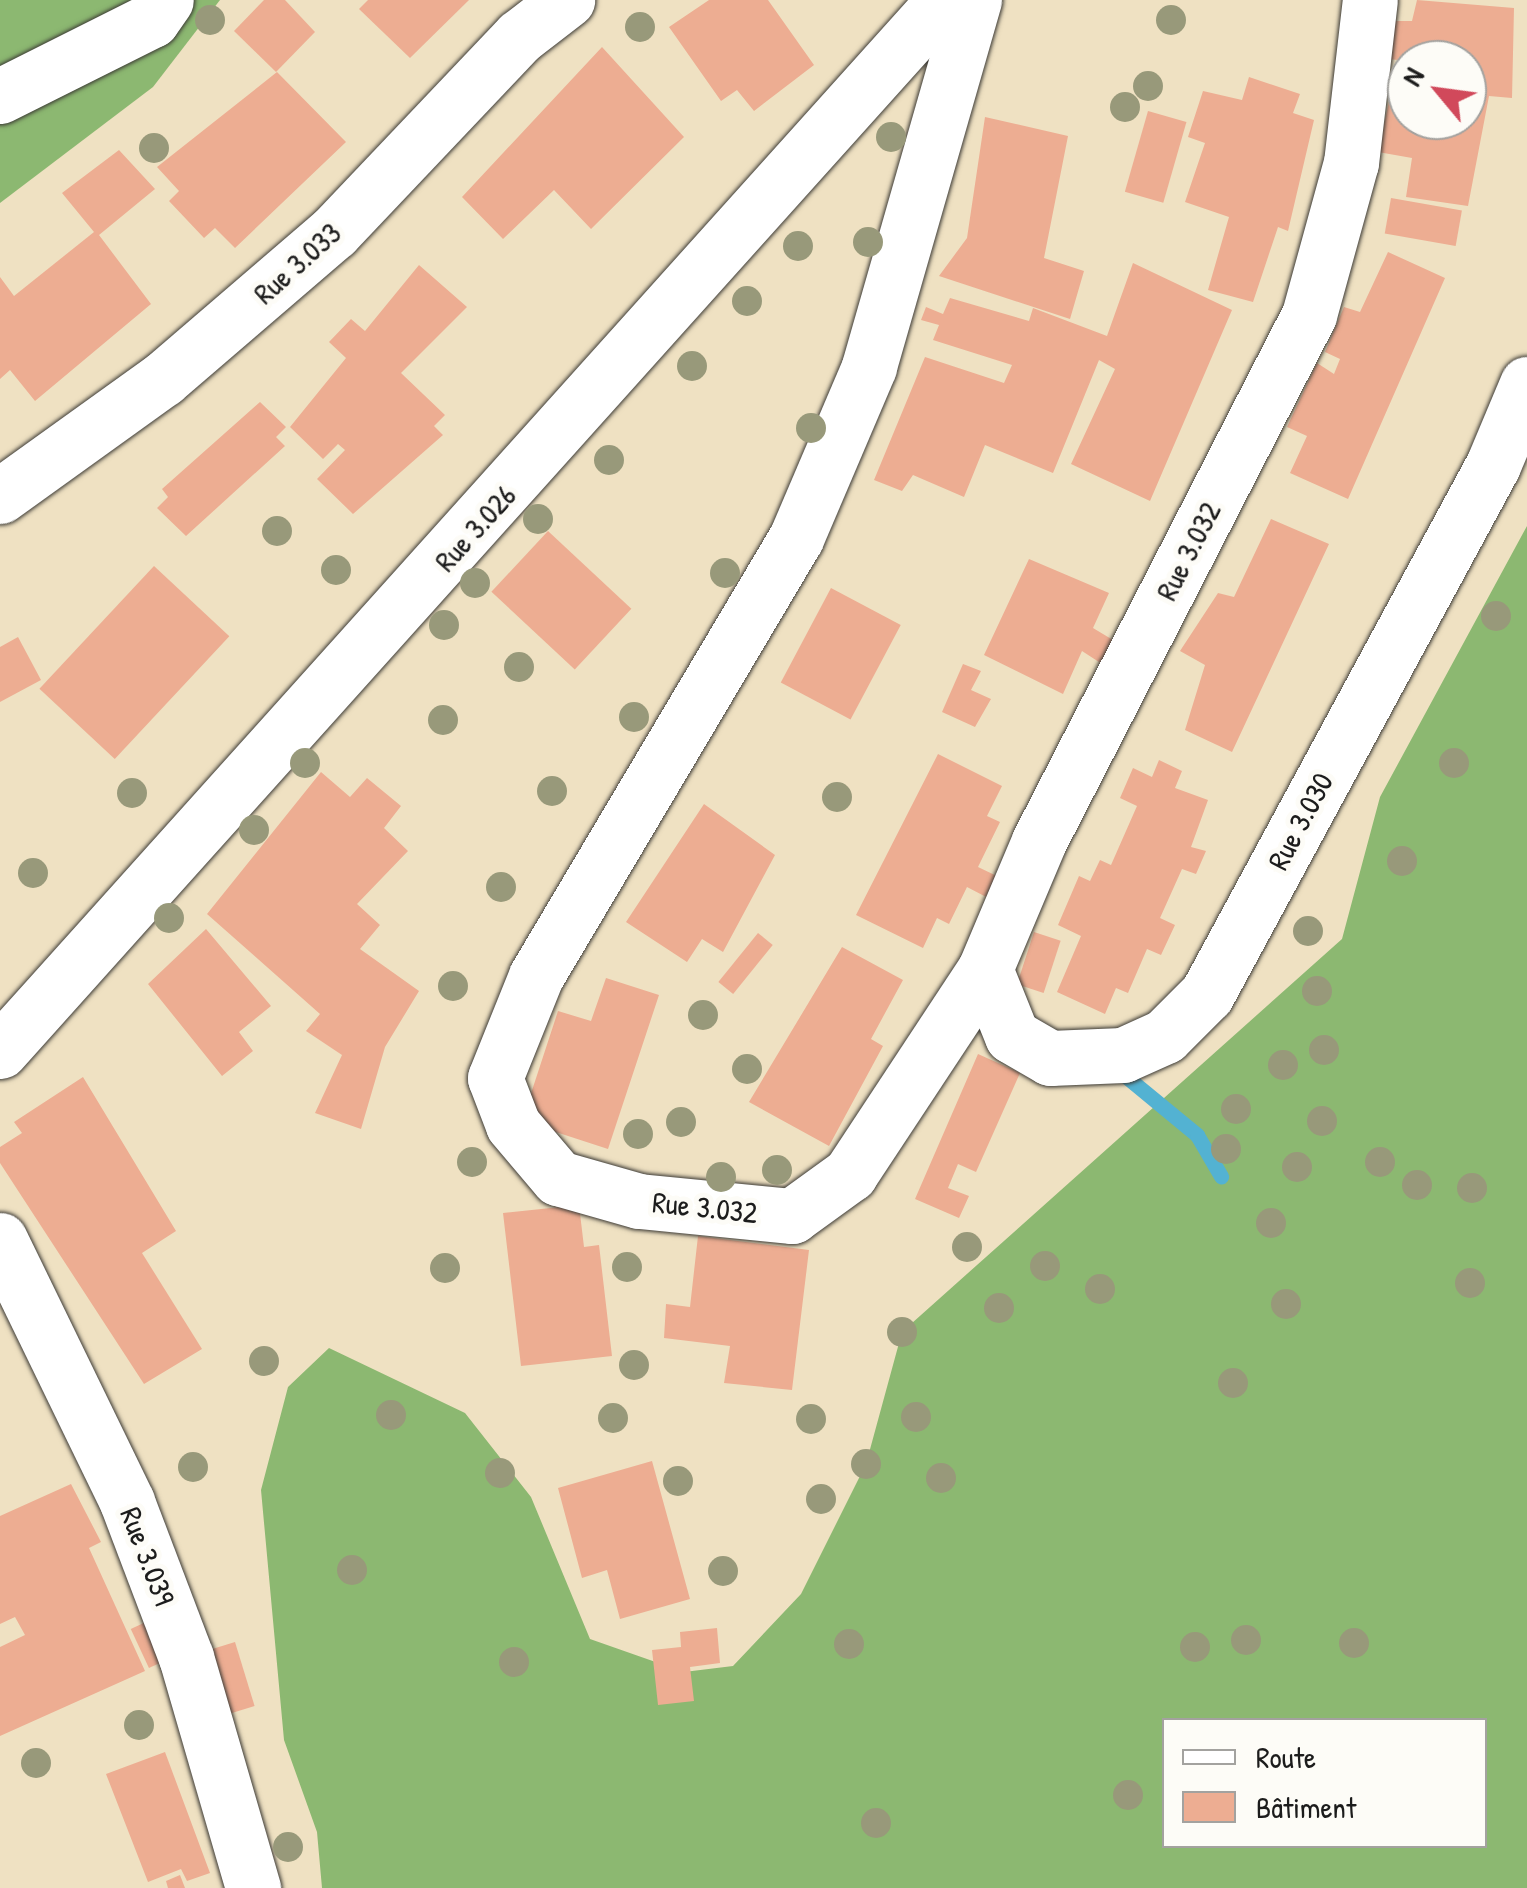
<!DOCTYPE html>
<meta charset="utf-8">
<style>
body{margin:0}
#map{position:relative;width:1527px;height:1888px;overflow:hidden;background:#efe1c2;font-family:"Patrick Hand",sans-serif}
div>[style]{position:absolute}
.forest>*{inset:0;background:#8cb871}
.stream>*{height:15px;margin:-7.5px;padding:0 7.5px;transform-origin:7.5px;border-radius:7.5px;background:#53b2d2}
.building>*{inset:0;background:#edad92;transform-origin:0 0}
.roads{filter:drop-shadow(0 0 2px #3c3a35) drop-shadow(0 0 2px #3c3a35)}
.street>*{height:55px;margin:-27.5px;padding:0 27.5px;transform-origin:27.5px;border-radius:27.5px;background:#fff}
.trees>*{width:30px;height:30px;margin:-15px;border-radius:50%;background:#98997a}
span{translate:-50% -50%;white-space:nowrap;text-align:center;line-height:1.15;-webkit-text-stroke:10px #fdfcf7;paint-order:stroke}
.street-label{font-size:30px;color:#1c1c1c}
.legend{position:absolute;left:1162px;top:1718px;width:325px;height:130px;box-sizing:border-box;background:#fdfcf7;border:2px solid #a3a29f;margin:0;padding:12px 18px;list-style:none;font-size:30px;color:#1c1c1c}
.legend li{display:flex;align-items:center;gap:20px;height:50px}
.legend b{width:50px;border:2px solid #a3a29f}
.north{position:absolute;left:1387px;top:40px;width:100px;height:100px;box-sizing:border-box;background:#fdfcf7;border:2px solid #a3a29f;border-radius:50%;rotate:299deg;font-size:28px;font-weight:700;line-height:40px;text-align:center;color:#1c1c1c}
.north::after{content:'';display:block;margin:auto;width:35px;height:45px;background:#d1495b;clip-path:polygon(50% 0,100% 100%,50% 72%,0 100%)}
</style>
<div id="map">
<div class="forest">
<i style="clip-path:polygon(0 0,220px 0,153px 87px,0 203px)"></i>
<i style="clip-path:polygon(evenodd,1527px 526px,1527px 1888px,322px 1888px,317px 1832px,284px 1740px,261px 1490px,288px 1387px,329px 1348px,465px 1413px,531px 1497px,590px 1639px,684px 1672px,733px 1666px,801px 1594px,866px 1464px,902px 1332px,1342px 939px,1380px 797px,1527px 526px,1164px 1720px,1484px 1720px,1484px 1846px,1164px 1846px,1164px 1720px)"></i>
</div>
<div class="stream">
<i style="left:1117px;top:1069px;width:104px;rotate:39.5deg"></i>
<i style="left:1197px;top:1135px;width:48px;rotate:59.7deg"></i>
</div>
<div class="building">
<i style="clip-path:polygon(264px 0,285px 0,315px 32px,276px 72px,234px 31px)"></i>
<i style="clip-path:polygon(368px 0,469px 0,410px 58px,359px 9px)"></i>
<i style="clip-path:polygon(709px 0,768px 0,814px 65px,754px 111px,737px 90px,721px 101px,669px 27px)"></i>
<i style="clip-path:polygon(evenodd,1417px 0,1514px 8px,1512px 98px,1489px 96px,1468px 206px,1406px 197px,1412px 158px,1378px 152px,1398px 60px,1387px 59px,1393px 21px,1412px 21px,1417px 0,1407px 60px,1467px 60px,1467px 120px,1407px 120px,1407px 60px)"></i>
<i style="clip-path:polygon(602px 47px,684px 137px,591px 229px,554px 190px,503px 239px,462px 197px)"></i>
<i style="clip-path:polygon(277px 72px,346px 142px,235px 248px,215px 228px,204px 238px,169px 201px,179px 191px,157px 167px)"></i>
<i style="clip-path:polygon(1249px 77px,1300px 94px,1293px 113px,1314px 120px,1288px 231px,1278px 227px,1253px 302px,1208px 290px,1229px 217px,1185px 202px,1205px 143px,1188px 137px,1203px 91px,1242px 100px)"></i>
<i style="left:1148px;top:111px;width:40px;height:84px;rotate:16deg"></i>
<i style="clip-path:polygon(985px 117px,1068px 136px,1044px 258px,1084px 271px,1070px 319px,939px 276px,967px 238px)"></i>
<i style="clip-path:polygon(119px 150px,155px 189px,99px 235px,151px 304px,35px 401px,10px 370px,0 379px,0 277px,14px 296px,94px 232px,62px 193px)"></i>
<i style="left:1391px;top:198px;width:72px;height:36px;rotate:10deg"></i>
<i style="clip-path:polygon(1388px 252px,1445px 278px,1348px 499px,1290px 473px,1307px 436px,1287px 427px,1317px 363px,1334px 374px,1340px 359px,1325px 352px,1344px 307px,1360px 312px)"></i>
<i style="clip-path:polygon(1133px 263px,1232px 310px,1150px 501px,1071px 464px,1115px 369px,1099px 360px,1053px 473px,985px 445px,964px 497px,913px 475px,902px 491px,874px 480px,925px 357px,1004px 383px,1012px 365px,933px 340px,939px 325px,921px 320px,926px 307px,943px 314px,950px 298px,1029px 321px,1033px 308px,1107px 336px)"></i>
<i style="clip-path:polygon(419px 265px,467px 307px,401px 373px,445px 415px,434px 426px,443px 435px,353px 514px,317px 479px,345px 450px,338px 444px,323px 459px,290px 427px,346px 358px,329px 342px,351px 319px,365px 331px)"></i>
<i style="clip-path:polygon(260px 402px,286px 427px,276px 437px,285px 446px,186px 536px,157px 508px,168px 497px,162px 489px)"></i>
<i style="clip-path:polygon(1271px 519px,1329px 544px,1232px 752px,1185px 730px,1205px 665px,1180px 651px,1218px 593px,1234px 597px)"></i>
<i style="left:548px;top:531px;width:114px;height:83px;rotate:43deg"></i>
<i style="clip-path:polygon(1029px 559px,1109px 593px,1093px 628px,1113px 640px,1102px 664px,1082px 651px,1063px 694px,984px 655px)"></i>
<i style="left:154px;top:566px;width:103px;height:168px;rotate:43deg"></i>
<i style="left:831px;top:588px;width:79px;height:107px;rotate:28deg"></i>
<i style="clip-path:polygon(18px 637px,41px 680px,0 702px,0 647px)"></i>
<i style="clip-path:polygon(963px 664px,981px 671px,971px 690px,991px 699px,975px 727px,942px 712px)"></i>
<i style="clip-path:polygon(938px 754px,1002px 786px,987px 816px,1000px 822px,978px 867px,1001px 878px,990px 899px,967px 887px,949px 924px,937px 918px,923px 948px,856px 915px)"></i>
<i style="clip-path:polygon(1159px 760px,1182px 771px,1175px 788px,1208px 800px,1191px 847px,1206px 851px,1196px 874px,1182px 869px,1160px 918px,1175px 925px,1161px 955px,1147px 949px,1128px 993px,1116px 988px,1105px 1014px,1057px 992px,1081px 936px,1058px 925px,1079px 876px,1090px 881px,1100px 860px,1111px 865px,1137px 806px,1120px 798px,1133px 768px,1152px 777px)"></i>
<i style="clip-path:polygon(321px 772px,350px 797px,367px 778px,401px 806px,384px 828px,408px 851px,357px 904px,380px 925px,360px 949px,419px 991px,385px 1047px,361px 1129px,315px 1113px,342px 1055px,306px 1031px,320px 1014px,207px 914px)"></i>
<i style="clip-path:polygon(704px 804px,775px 855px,723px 952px,702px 939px,687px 962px,626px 922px)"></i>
<i style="clip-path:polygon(206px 929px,271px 1006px,239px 1032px,253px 1051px,222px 1076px,148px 984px)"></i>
<i style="left:1034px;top:932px;width:28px;height:55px;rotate:18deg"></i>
<i style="left:758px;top:933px;width:19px;height:63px;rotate:39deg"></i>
<i style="clip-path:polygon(842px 947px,903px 980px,871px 1039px,883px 1046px,829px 1146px,749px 1102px)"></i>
<i style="clip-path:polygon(606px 978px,659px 995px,608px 1149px,522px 1121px,558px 1011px,591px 1021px)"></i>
<i style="clip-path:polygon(978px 1054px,1020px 1073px,976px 1172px,958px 1164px,948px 1188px,969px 1196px,959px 1218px,915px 1199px)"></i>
<i style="clip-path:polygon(83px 1077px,176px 1231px,142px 1253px,202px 1349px,144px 1384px,0 1163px,0 1147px,22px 1133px,14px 1122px)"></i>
<i style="clip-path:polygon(579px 1205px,584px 1247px,599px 1245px,612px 1356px,521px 1366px,503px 1213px)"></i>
<i style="clip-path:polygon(698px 1236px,809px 1250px,792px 1390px,724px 1383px,730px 1346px,664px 1338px,666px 1304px,690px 1307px)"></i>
<i style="clip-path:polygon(652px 1461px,690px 1599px,620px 1619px,607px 1570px,582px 1578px,558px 1488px)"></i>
<i style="clip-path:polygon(71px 1484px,101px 1542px,89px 1548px,145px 1671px,0 1736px,0 1647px,25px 1635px,15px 1617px,0 1624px,0 1516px)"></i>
<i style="left:148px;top:1621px;width:43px;height:19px;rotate:65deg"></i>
<i style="clip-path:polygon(717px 1628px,720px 1663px,690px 1667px,694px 1701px,658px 1705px,652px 1650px,681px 1647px,680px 1632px)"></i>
<i style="left:235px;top:1642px;width:67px;height:33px;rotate:73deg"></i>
<i style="clip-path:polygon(165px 1752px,210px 1873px,187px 1881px,181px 1869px,148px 1882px,106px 1774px)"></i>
<i style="clip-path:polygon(180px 1875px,185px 1888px,168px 1888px,166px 1881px)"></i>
</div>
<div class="roads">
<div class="street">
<i style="left:974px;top:0;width:382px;rotate:106deg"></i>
<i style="left:869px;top:367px;width:186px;rotate:113.1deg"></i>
<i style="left:796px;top:538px;width:509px;rotate:120.69deg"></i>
<i style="left:536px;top:976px;width:110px;rotate:111.9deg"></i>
<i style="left:495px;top:1078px;width:50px;rotate:69deg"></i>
<i style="left:513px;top:1125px;width:70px;rotate:49.7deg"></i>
<i style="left:558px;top:1178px;width:84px;rotate:15.9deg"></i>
<i style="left:639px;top:1201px;width:154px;rotate:5.6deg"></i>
<i style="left:792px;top:1216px;width:72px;rotate:-35.9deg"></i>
<i style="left:850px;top:1174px;width:245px;rotate:-56.6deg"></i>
<i style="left:985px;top:969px;width:139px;rotate:-67.1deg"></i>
<i style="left:1039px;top:841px;width:591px;rotate:-62.83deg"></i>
<i style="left:1309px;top:315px;width:158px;rotate:-74.6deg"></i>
<i style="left:1351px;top:163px;width:164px;rotate:-83.4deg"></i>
<i style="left:0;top:96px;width:170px;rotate:-26.6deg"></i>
<i style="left:152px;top:20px;width:24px;rotate:-55deg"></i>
<i style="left:0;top:496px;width:201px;rotate:-35.7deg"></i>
<i style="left:163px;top:379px;width:225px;rotate:-40.7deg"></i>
<i style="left:334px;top:232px;width:269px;rotate:-46.5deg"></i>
<i style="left:519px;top:37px;width:61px;rotate:-37.6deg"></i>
<i style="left:985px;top:969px;width:72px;rotate:68.1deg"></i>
<i style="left:1012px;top:1036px;width:44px;rotate:30.1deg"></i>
<i style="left:1050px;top:1058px;width:73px;rotate:-2.4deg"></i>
<i style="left:1123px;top:1055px;width:46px;rotate:-24.3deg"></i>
<i style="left:1165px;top:1036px;width:59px;rotate:-45deg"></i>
<i style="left:1207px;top:994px;width:601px;rotate:-61.6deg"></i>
<i style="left:1493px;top:465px;width:88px;rotate:-67.2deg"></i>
<i style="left:0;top:1051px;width:1413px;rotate:-48.07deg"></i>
<i style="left:0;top:1240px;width:291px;rotate:64.1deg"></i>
<i style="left:127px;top:1502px;width:166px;rotate:69.2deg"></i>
<i style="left:186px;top:1657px;width:241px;rotate:73.8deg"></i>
</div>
</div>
<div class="trees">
<i style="left:210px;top:20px"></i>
<i style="left:1171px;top:20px"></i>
<i style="left:640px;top:27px"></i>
<i style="left:1148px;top:86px"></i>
<i style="left:1125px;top:107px"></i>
<i style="left:891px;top:137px"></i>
<i style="left:154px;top:148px"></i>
<i style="left:868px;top:242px"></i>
<i style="left:798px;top:246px"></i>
<i style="left:747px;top:301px"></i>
<i style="left:692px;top:366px"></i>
<i style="left:811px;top:428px"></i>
<i style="left:609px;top:460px"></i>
<i style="left:538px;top:519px"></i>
<i style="left:277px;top:531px"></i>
<i style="left:336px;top:570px"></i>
<i style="left:725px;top:573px"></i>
<i style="left:475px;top:583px"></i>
<i style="left:1496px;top:616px"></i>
<i style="left:444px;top:625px"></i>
<i style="left:519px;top:667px"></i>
<i style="left:634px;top:717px"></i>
<i style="left:443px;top:720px"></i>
<i style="left:305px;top:763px"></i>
<i style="left:1454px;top:763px"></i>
<i style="left:552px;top:791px"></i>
<i style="left:132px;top:793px"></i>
<i style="left:837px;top:797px"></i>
<i style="left:254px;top:830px"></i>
<i style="left:1402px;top:861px"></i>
<i style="left:33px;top:873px"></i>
<i style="left:501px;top:887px"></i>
<i style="left:169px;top:918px"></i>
<i style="left:1308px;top:931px"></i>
<i style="left:453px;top:986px"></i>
<i style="left:1317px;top:991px"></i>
<i style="left:703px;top:1015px"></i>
<i style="left:1324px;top:1050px"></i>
<i style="left:1283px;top:1065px"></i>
<i style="left:747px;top:1069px"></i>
<i style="left:1236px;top:1109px"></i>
<i style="left:1322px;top:1121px"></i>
<i style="left:681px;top:1122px"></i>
<i style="left:638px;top:1134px"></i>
<i style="left:1226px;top:1149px"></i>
<i style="left:472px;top:1162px"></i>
<i style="left:1380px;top:1162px"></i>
<i style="left:1297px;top:1167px"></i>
<i style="left:777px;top:1170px"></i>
<i style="left:721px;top:1177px"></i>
<i style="left:1417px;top:1185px"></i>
<i style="left:1472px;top:1188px"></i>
<i style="left:1271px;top:1223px"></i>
<i style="left:967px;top:1247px"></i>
<i style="left:1045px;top:1266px"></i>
<i style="left:627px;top:1267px"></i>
<i style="left:445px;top:1268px"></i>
<i style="left:1470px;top:1283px"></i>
<i style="left:1100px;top:1289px"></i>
<i style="left:1286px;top:1304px"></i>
<i style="left:999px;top:1308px"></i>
<i style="left:902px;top:1332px"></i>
<i style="left:264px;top:1361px"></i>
<i style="left:634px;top:1365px"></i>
<i style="left:1233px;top:1383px"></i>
<i style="left:391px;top:1415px"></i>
<i style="left:916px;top:1417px"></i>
<i style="left:613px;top:1418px"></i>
<i style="left:811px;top:1419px"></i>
<i style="left:866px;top:1464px"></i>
<i style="left:193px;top:1467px"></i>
<i style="left:500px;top:1473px"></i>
<i style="left:941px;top:1478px"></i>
<i style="left:678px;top:1481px"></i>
<i style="left:821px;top:1499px"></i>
<i style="left:352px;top:1570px"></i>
<i style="left:723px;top:1571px"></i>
<i style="left:1246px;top:1640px"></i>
<i style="left:1354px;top:1643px"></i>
<i style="left:849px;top:1644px"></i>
<i style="left:1195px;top:1647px"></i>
<i style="left:514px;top:1662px"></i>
<i style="left:139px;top:1725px"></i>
<i style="left:36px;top:1763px"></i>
<i style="left:1128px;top:1795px"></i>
<i style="left:876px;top:1823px"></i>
<i style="left:288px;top:1847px"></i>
</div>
<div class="street-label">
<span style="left:297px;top:263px;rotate:-42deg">Rue 3.033</span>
<span style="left:475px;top:528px;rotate:-48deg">Rue 3.026</span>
<span style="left:1188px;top:551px;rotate:-63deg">Rue 3.032</span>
<span style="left:1300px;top:821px;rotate:-62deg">Rue 3.030</span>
<span style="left:705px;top:1207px;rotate:6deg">Rue 3.032</span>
<span style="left:148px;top:1556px;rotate:69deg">Rue 3.039</span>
</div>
<ul class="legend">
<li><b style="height:12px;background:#fff"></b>Route</li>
<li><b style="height:28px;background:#edad92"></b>Bâtiment</li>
</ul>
<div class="north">N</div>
</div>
